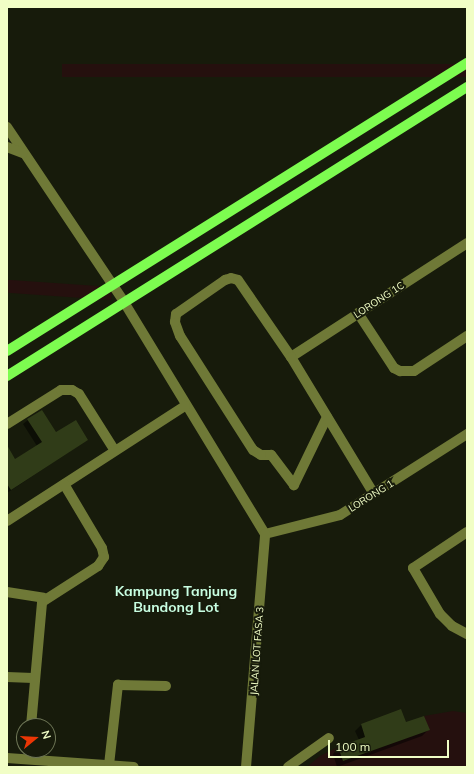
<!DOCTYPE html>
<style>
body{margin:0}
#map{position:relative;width:474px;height:774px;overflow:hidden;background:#171b0b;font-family:Mulish,sans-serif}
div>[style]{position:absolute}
.green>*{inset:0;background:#25100e;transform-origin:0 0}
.shadow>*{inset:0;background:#0007}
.building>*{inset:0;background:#303c18}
.minor>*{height:10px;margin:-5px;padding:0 5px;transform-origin:5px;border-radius:5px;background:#6f7937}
.major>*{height:10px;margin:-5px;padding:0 5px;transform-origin:5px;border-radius:5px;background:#7dfc50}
span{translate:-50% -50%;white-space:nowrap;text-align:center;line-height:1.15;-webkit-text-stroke:4px #171b0b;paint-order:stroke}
.street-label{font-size:10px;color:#f1fec6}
.district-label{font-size:14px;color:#c8fee2;font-weight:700}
.frame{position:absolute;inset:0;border:8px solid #f1fec6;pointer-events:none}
.north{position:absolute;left:16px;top:718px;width:40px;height:40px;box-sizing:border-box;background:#171b0b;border:1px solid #6e7656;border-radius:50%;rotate:72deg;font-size:11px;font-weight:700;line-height:16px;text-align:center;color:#f1fec6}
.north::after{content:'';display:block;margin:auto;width:14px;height:18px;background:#ec3605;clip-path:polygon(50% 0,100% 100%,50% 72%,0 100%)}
.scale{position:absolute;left:328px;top:740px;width:121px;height:18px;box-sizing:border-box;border:2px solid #f1fec6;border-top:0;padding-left:5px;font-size:12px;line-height:14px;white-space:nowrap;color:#f1fec6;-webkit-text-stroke:3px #171b0b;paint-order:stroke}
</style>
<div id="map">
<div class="green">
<i style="left:467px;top:64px;width:13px;height:405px;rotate:90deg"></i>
<i style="left:112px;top:287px;width:13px;height:124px;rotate:94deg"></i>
<i style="clip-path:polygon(453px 711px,467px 713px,467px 767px,307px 767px,320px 756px,338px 747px,343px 761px,429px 730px,424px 716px)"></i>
</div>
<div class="shadow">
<i style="clip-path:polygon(28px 420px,56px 433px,87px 440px,7px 493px,7px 447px,15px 460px,37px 446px,23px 424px)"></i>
<i style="clip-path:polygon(400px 711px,405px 724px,428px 730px,422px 736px,337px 767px,333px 754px,338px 748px,359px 740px,355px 731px,361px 725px)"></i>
</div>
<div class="building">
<i style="clip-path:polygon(42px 410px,56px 432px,76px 420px,88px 440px,11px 490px,7px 484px,7px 445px,15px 459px,42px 442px,27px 419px)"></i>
<i style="clip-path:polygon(401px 709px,406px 722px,424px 716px,430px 730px,343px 761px,338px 747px,365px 737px,361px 724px)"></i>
</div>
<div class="minor">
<i style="left:7px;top:127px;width:211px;rotate:56.2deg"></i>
<i style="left:124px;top:302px;width:271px;rotate:58.7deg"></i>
<i style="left:7px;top:147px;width:17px;rotate:21deg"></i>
<i style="left:358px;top:313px;width:66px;rotate:56.8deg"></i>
<i style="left:394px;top:368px;width:7px;rotate:27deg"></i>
<i style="left:400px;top:371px;width:14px"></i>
<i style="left:414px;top:371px;width:64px;rotate:-33.4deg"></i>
<i style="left:291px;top:357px;width:210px;rotate:-32.9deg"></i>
<i style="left:327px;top:417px;width:76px;rotate:115.9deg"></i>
<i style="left:294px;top:485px;width:38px;rotate:-127deg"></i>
<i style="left:271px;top:455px;width:10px;rotate:180deg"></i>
<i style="left:261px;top:455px;width:9px;rotate:-148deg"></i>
<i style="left:253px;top:450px;width:135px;rotate:-122.6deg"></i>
<i style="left:180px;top:336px;width:15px;rotate:-110deg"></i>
<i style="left:175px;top:322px;width:8px;rotate:-83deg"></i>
<i style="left:176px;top:314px;width:60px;rotate:-34.8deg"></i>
<i style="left:225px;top:280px;width:6px;rotate:-18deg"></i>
<i style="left:231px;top:278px;width:7px;rotate:16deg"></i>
<i style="left:238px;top:280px;width:93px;rotate:55.5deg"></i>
<i style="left:291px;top:357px;width:160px;rotate:58.8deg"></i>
<i style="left:7px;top:424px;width:64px;rotate:-32.2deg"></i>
<i style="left:61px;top:390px;width:11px"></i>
<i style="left:72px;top:390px;width:8px;rotate:30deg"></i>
<i style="left:79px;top:394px;width:67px;rotate:57.7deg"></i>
<i style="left:7px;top:521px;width:212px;rotate:-32.9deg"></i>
<i style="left:467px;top:532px;width:65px;rotate:146.3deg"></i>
<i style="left:413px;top:568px;width:53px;rotate:59.6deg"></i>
<i style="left:440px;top:614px;width:17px;rotate:45deg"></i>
<i style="left:452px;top:626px;width:17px;rotate:28deg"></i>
<i style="left:265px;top:534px;width:77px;rotate:-14.2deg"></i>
<i style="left:340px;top:515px;width:151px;rotate:-32.5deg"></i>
<i style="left:7px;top:592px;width:37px;rotate:9deg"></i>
<i style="left:7px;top:677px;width:26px;rotate:2deg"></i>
<i style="left:31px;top:726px;width:124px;rotate:-84.9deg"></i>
<i style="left:42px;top:602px;width:67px;rotate:-32.7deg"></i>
<i style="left:98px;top:566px;width:11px;rotate:-56deg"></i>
<i style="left:104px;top:557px;width:9px;rotate:-103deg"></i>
<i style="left:102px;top:548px;width:74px;rotate:-120.7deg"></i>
<i style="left:7px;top:758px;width:127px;rotate:4.1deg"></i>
<i style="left:109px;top:765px;width:81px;rotate:-83.6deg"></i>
<i style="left:118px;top:685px;width:48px;rotate:1.2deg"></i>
<i style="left:246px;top:767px;width:234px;rotate:-85.3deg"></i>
<i style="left:288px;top:767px;width:50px;rotate:-35.3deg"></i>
</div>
<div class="major">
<i style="left:7px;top:351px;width:543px;rotate:-32.05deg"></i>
<i style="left:7px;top:376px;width:543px;rotate:-32.14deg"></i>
</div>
<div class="street-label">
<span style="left:379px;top:300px;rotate:-33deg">LORONG 1C</span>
<span style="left:371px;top:496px;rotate:-32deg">LORONG 1</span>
<span style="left:257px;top:651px;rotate:-86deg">JALAN LOT FASA 3</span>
</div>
<div class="district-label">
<span style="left:176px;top:599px">Kampung Tanjung<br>Bundong Lot</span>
</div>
<div class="frame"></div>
<div class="north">N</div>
<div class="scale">100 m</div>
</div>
